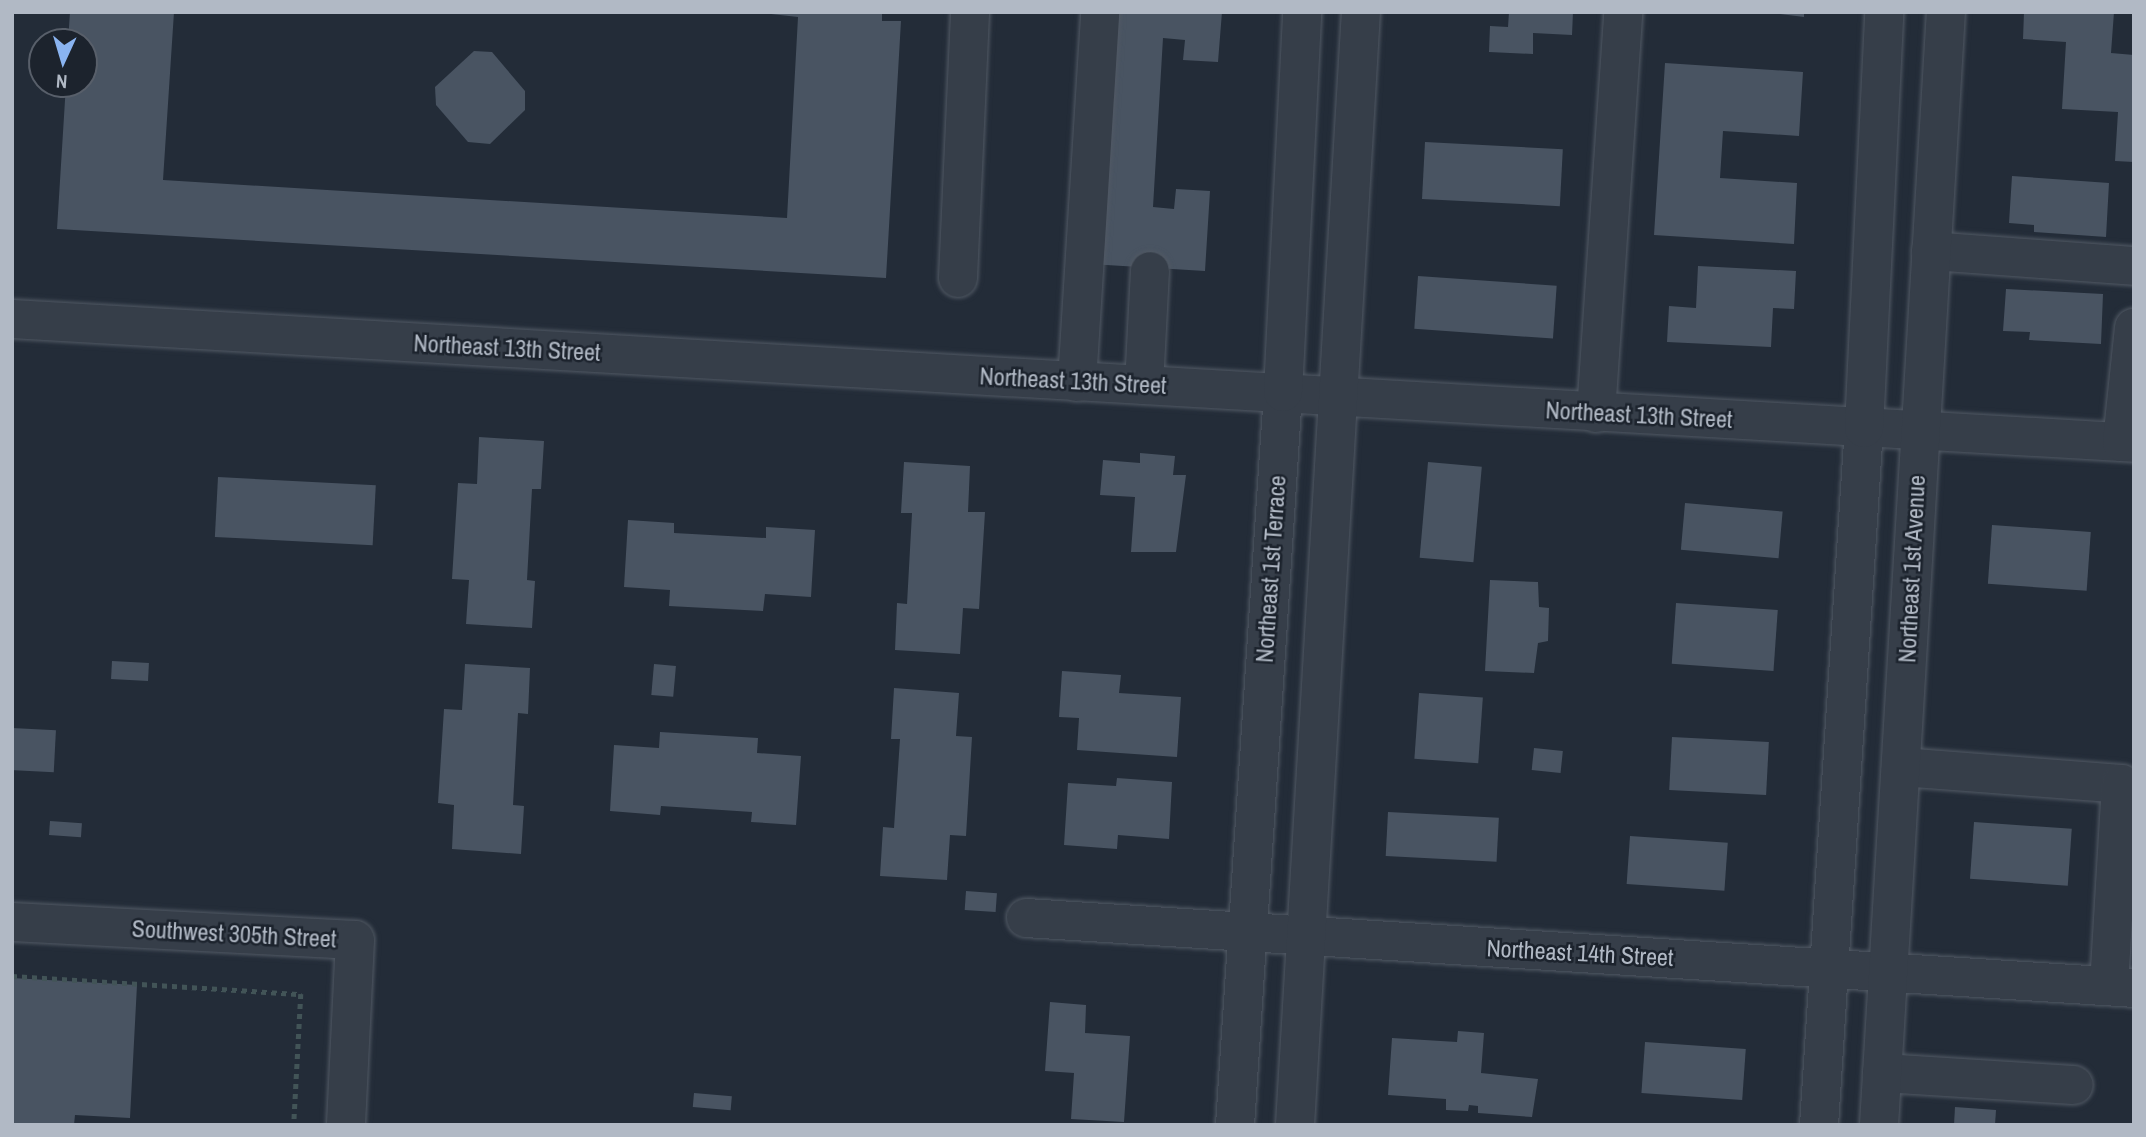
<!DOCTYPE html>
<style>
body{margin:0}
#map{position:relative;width:2146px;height:1137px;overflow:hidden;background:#232c38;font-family:"Archivo Narrow",sans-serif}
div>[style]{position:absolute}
.building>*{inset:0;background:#495462;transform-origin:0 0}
.path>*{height:4.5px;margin-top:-2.25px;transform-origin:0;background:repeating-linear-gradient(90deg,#425457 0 5px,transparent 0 10px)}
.roads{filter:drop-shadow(0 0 2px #515964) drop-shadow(0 0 2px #515964)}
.minor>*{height:38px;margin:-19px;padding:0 19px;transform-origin:19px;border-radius:19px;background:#363e49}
span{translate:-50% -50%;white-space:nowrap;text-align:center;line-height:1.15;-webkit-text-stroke:5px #1c232d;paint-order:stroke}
.street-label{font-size:24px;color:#b1b9c5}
.frame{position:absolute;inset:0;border:14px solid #b1b9c5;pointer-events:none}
.north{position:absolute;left:28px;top:28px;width:70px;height:70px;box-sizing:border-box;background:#1c232d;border:2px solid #585f6a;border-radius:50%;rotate:184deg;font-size:19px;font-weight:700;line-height:28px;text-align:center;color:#b1b9c5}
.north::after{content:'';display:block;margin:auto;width:24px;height:32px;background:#8ab4f1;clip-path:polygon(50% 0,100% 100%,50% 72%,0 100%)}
</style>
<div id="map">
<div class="building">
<i style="clip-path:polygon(70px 12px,174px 12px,163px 180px,787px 218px,798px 17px,752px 12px,882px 12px,882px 21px,901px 21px,886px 278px,57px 229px,66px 84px,84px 84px,84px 42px,68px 42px)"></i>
<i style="clip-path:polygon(1106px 12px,1222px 12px,1218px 62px,1183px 60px,1185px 40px,1163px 38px,1153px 207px,1174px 209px,1176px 189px,1210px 191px,1205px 271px,1090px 264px)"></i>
<i style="clip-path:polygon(1509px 12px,1573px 12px,1572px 35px,1533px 33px,1533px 54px,1489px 52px,1490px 26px,1508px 27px)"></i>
<i style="clip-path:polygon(1763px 12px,1804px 12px,1804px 17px)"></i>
<i style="clip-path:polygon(2024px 12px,2114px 12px,2111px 53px,2134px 55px,2134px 162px,2115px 161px,2118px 112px,2062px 109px,2066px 42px,2023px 39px)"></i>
<i style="clip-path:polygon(474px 51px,492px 52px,525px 91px,525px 110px,490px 144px,468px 142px,436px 105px,435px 87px)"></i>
<i style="clip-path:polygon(1665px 63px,1803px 72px,1799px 136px,1723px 131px,1720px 178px,1797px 183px,1794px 244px,1654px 235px)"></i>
<i style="left:1425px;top:142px;width:138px;height:57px;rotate:3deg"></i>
<i style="clip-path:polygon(2012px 176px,2109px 183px,2106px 237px,2034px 232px,2034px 225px,2009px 223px)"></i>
<i style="clip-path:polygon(1698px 266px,1796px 271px,1794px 309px,1773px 308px,1771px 347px,1667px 342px,1669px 306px,1696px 308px)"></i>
<i style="left:1418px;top:276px;width:139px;height:53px;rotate:4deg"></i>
<i style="clip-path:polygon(2006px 289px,2103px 294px,2101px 344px,2029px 340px,2030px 332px,2003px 331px)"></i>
<i style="clip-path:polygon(479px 437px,544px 441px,541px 489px,532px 489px,527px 580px,535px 581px,532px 628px,466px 624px,469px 580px,452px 579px,458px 483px,477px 484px)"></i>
<i style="clip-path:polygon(1140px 453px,1175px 456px,1173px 475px,1186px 475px,1176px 552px,1131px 552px,1135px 497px,1100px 495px,1103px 460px,1140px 463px)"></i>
<i style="clip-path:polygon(904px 462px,970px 466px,968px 512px,985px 512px,979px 609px,963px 608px,960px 654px,895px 650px,897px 603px,907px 604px,912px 513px,901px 513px)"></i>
<i style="left:1428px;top:462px;width:54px;height:96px;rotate:5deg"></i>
<i style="left:218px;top:477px;width:158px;height:60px;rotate:3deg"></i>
<i style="left:1685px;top:503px;width:98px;height:47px;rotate:5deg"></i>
<i style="clip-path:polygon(628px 520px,674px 523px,674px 533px,766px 538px,766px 527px,815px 530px,811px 597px,765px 594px,763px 611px,669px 606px,670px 590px,624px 587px)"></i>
<i style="left:1992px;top:525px;width:99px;height:59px;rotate:4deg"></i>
<i style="clip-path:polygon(1490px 580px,1538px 582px,1539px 607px,1549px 608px,1548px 641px,1538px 643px,1534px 673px,1485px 671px)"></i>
<i style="left:1676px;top:603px;width:102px;height:61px;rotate:4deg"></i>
<i style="left:112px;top:661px;width:37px;height:18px;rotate:3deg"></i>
<i style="clip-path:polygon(465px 664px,530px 668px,528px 714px,518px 713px,513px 805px,524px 806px,521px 854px,452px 849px,454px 805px,438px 803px,444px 709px,462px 710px)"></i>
<i style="left:654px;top:664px;width:22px;height:31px;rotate:5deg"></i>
<i style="clip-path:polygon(1062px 671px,1121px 675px,1119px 693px,1181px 697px,1177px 757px,1077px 750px,1079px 718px,1059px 717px)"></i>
<i style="clip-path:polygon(894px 688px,959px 693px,956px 736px,972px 737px,966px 836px,950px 835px,947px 880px,880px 876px,883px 827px,894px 828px,900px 739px,891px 739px)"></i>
<i style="left:1419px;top:693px;width:64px;height:66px;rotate:4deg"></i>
<i style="left:12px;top:728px;width:44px;height:42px;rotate:3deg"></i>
<i style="clip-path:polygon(660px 732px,758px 738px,757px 753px,801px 756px,796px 825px,751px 822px,752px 812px,661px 806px,660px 815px,610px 811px,614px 745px,659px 748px)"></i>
<i style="left:1672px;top:737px;width:97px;height:53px;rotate:3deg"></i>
<i style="left:1534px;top:748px;width:29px;height:22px;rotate:6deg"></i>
<i style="clip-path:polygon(1117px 778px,1172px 782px,1169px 839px,1118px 835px,1117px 849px,1064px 845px,1068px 783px,1116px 786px)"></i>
<i style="left:1388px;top:812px;width:111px;height:44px;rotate:3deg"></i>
<i style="left:50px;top:821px;width:32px;height:14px;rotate:4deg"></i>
<i style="left:1974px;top:822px;width:98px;height:57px;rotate:4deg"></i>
<i style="left:1630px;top:836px;width:98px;height:48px;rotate:4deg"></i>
<i style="left:966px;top:891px;width:31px;height:19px;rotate:4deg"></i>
<i style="clip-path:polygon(12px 978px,137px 985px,130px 1118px,75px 1115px,74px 1125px,12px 1125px)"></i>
<i style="clip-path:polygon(1050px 1002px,1086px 1005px,1085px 1033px,1130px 1036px,1124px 1122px,1071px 1119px,1074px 1073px,1045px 1071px)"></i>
<i style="clip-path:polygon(1458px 1031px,1484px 1033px,1481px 1073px,1538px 1079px,1532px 1117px,1478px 1113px,1478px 1106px,1469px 1105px,1468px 1111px,1446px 1110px,1446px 1099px,1388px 1095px,1392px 1038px,1457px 1042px)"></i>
<i style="left:1645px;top:1042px;width:101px;height:51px;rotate:4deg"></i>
<i style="left:694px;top:1093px;width:38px;height:14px;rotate:5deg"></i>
<i style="clip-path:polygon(1955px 1107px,1996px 1110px,1995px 1125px,1954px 1125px)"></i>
</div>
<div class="path">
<i style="left:12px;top:976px;width:290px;rotate:3.6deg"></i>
<i style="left:301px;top:994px;width:131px;rotate:93.1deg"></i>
</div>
<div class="roads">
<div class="minor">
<i style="left:1931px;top:251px;width:204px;rotate:4.2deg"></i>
<i style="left:958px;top:278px;width:266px;rotate:-87.4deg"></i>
<i style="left:12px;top:319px;width:2126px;rotate:3.34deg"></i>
<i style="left:1077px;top:382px;width:371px;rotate:-86.4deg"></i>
<i style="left:1144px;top:385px;width:114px;rotate:-87deg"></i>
<i style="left:1596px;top:413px;width:402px;rotate:-86.1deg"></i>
<i style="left:2122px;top:442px;width:115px;rotate:-84deg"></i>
<i style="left:1901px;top:767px;width:221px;rotate:4.4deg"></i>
<i style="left:2121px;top:784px;width:202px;rotate:93.4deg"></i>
<i style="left:1026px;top:918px;width:1110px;rotate:3.61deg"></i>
<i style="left:12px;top:922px;width:343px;rotate:3deg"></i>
<i style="left:355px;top:940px;width:185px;rotate:92.8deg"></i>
<i style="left:1882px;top:1073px;width:192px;rotate:3.6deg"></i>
<i style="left:1235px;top:1125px;width:735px;rotate:-86.25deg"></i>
<i style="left:1283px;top:392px;width:380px;rotate:-87.1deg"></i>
<i style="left:1295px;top:1125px;width:1115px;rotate:-86.61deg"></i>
<i style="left:1819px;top:1125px;width:698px;rotate:-86.31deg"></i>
<i style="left:1864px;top:428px;width:416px;rotate:-87.2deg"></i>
<i style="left:1879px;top:1125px;width:1115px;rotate:-86.56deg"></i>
</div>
</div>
<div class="street-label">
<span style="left:507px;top:348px;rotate:3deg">Northeast 13th Street</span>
<span style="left:1073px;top:381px;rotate:3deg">Northeast 13th Street</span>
<span style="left:1639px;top:415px;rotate:3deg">Northeast 13th Street</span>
<span style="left:1271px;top:569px;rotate:-86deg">Northeast 1st Terrace</span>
<span style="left:1912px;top:569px;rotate:-87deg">Northeast 1st Avenue</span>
<span style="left:234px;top:934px;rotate:3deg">Southwest 305th Street</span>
<span style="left:1580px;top:953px;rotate:3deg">Northeast 14th Street</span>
</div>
<div class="frame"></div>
<div class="north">N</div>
</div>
